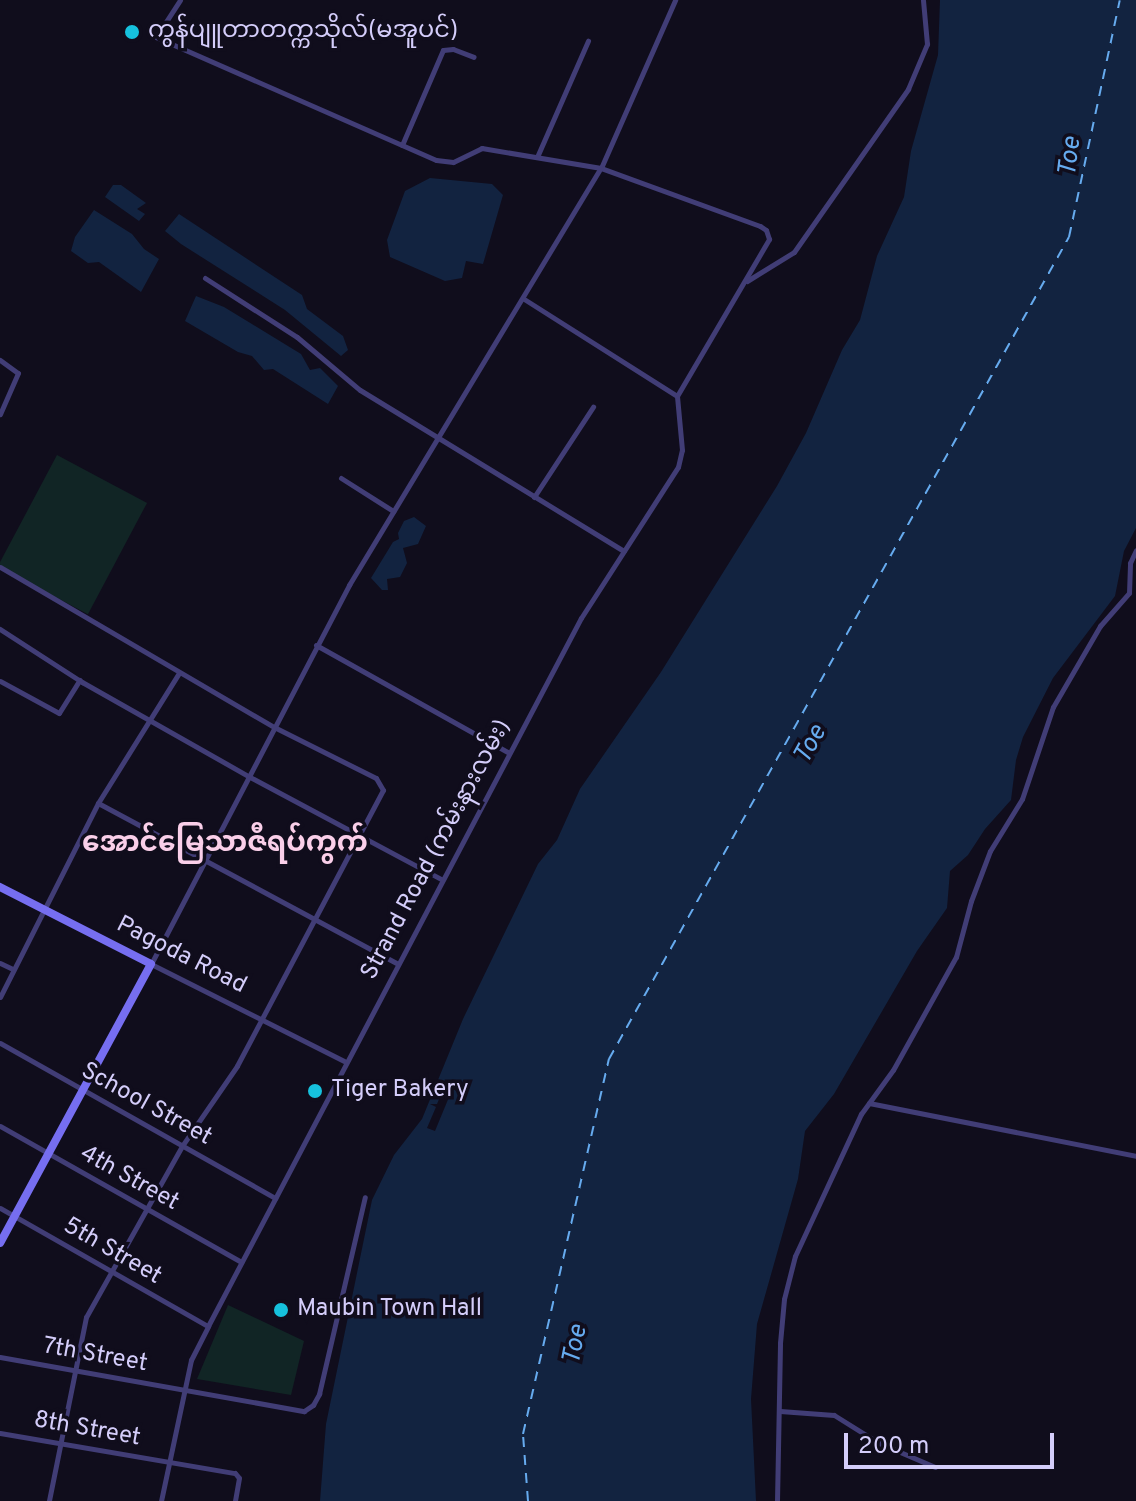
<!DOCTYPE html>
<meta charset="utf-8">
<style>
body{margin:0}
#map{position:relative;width:1136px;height:1501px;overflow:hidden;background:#100d1c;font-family:Overpass,"Noto Sans Myanmar",sans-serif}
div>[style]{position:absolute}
.green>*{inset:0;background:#112525;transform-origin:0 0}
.water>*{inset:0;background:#122340}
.pier>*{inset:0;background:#100d1c}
.ferry>*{height:2px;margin-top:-1px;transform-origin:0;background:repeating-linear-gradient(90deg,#66abef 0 10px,transparent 0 18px)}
.minor>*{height:5px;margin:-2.5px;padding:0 2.5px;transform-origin:2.5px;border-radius:2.5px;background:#413d76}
.secondary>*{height:8px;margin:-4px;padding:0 4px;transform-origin:4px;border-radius:4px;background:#766ef0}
.dots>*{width:22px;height:22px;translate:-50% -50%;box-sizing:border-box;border:4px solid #100d1c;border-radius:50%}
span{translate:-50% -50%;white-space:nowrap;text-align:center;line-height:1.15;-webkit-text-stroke:7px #100d1c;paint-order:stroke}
.poi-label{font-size:24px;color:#d4cdfa}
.left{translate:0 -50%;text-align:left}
.street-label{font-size:24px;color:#d4cdfa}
.water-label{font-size:26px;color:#66abef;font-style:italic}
.quarter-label{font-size:28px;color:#facfe9;font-weight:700}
.scale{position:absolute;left:844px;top:1433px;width:210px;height:36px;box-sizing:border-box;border:4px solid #d4cdfa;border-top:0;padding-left:10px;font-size:24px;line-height:28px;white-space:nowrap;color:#d4cdfa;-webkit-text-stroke:6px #100d1c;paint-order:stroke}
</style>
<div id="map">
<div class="green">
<i style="left:57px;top:455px;width:102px;height:126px;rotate:28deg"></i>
<i style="clip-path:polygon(228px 1305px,304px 1341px,291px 1395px,197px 1379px)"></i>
</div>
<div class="water">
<i style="clip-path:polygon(940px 0,1136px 0,1136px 528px,1124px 551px,1115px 596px,1053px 678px,1023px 737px,1016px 760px,1011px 800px,985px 829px,968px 855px,950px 871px,947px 908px,917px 951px,834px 1094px,805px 1131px,798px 1179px,757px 1324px,751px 1399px,756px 1501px,320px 1501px,326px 1424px,372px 1200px,394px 1155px,422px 1119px,463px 1019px,538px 864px,557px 840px,580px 789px,661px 672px,777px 486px,806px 433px,842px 350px,860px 320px,877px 256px,904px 197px,911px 151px,938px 55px)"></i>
<i style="clip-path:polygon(430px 178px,492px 184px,503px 195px,483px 264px,466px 261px,462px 278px,445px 281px,390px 257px,387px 240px,405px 191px)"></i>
<i style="clip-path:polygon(121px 185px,146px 203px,137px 209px,145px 214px,139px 221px,105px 197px,113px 185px)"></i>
<i style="clip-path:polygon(94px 210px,132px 234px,144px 249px,159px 259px,141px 292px,99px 262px,88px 263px,71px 251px,75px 237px)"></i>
<i style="clip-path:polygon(179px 214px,302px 295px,307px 309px,343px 336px,348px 350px,341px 356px,285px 310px,181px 244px,165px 231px)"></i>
<i style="clip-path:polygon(196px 296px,224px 307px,301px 354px,310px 370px,320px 368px,338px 386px,328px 404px,273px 369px,264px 370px,252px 356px,238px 352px,185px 321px)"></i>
<i style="clip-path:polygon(414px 517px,426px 526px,418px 544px,403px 548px,407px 563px,400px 577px,387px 579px,388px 590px,382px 590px,371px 578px,393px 542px,399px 539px,398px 533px,404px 521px)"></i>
</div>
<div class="pier">
<i style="clip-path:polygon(446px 1082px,454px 1085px,435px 1131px,427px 1128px,436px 1107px,430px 1104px,437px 1104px)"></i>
</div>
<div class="ferry">
<i style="left:528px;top:1501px;width:67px;rotate:-94.3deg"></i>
<i style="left:523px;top:1434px;width:385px;rotate:-77.1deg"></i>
<i style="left:609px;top:1059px;width:942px;rotate:-60.77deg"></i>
<i style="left:1069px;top:237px;width:242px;rotate:-77.9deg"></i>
</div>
<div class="minor">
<i style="left:402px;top:145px;width:103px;rotate:-66.7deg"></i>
<i style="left:443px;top:50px;width:10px;rotate:-6deg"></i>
<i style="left:453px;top:49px;width:22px;rotate:21deg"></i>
<i style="left:537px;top:157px;width:127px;rotate:-66.3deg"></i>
<i style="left:205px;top:278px;width:109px;rotate:32.7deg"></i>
<i style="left:297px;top:337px;width:82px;rotate:40.1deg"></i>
<i style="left:360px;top:390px;width:309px;rotate:31.4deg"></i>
<i style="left:747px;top:281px;width:55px;rotate:-31.7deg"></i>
<i style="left:794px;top:252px;width:199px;rotate:-55deg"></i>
<i style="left:908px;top:89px;width:49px;rotate:-67.1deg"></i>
<i style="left:927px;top:44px;width:44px;rotate:-95.2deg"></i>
<i style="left:524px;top:299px;width:181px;rotate:32.4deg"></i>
<i style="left:0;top:360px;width:22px;rotate:36deg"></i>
<i style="left:18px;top:373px;width:45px;rotate:113.7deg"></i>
<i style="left:341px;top:478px;width:62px;rotate:32.4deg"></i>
<i style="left:534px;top:497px;width:108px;rotate:-56.8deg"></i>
<i style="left:0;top:567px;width:317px;rotate:30.3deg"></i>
<i style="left:274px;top:727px;width:114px;rotate:26.6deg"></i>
<i style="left:376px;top:778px;width:14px;rotate:60deg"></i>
<i style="left:383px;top:790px;width:312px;rotate:117.9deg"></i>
<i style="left:237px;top:1066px;width:97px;rotate:124.5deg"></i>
<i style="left:182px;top:1146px;width:196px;rotate:119.3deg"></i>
<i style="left:86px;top:1317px;width:188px;rotate:101.4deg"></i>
<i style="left:0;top:629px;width:98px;rotate:32.9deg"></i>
<i style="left:82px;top:682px;width:191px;rotate:29.5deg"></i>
<i style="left:248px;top:776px;width:219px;rotate:28.1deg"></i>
<i style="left:316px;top:645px;width:221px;rotate:29.2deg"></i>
<i style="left:0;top:681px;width:67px;rotate:28.5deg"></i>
<i style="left:59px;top:713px;width:39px;rotate:-58deg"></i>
<i style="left:98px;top:803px;width:339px;rotate:28.2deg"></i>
<i style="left:0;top:963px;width:14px;rotate:25deg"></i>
<i style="left:0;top:997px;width:217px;rotate:-63.2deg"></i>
<i style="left:98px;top:803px;width:153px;rotate:-58.1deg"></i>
<i style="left:0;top:1043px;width:316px;rotate:29.4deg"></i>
<i style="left:344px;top:1061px;width:216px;rotate:-153.3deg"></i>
<i style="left:151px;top:964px;width:428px;rotate:-62.4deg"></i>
<i style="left:349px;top:585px;width:487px;rotate:-58.9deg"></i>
<i style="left:601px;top:168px;width:184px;rotate:-66.2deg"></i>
<i style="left:869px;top:1103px;width:272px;rotate:11.2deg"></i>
<i style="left:0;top:1126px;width:277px;rotate:29.4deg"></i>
<i style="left:0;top:1208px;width:239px;rotate:29.6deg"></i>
<i style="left:0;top:1357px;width:309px;rotate:10.1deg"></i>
<i style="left:304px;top:1411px;width:11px;rotate:-34deg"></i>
<i style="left:313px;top:1405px;width:13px;rotate:-61deg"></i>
<i style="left:319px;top:1394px;width:202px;rotate:-76.9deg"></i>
<i style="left:780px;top:1411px;width:54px;rotate:4.2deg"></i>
<i style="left:834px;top:1415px;width:53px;rotate:31.9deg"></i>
<i style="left:879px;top:1443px;width:61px;rotate:23.2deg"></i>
<i style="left:0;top:1433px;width:238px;rotate:9.7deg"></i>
<i style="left:235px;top:1473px;width:6px;rotate:51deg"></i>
<i style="left:239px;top:1478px;width:23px;rotate:100deg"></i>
<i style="left:161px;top:1501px;width:144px;rotate:-78deg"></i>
<i style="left:191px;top:1360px;width:38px;rotate:-63deg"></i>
<i style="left:208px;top:1326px;width:800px;rotate:-62.22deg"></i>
<i style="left:581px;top:618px;width:179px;rotate:-57.3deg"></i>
<i style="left:678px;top:467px;width:17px;rotate:-77deg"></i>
<i style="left:682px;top:450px;width:54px;rotate:-95.3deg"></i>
<i style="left:677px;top:396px;width:182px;rotate:-59.6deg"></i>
<i style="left:769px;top:239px;width:9px;rotate:-108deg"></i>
<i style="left:766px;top:230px;width:7px;rotate:-146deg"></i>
<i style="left:760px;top:226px;width:169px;rotate:-160deg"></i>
<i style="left:601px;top:168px;width:121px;rotate:-170.5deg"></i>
<i style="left:482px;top:148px;width:32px;rotate:154deg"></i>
<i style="left:453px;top:162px;width:17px;rotate:-173deg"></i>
<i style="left:436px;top:160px;width:306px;rotate:-156.3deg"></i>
<i style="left:156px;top:37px;width:44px;rotate:-57deg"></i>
<i style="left:777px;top:1501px;width:158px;rotate:-88.9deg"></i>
<i style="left:780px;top:1343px;width:44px;rotate:-84.8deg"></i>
<i style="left:784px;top:1299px;width:44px;rotate:-75.7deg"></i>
<i style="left:795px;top:1256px;width:157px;rotate:-65.1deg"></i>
<i style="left:861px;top:1114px;width:54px;rotate:-54deg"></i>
<i style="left:893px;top:1070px;width:129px;rotate:-60.9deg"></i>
<i style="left:956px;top:957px;width:58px;rotate:-75deg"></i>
<i style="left:971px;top:901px;width:53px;rotate:-69.2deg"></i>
<i style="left:990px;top:851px;width:61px;rotate:-58.4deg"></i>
<i style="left:1022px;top:799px;width:97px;rotate:-71.4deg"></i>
<i style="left:1053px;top:707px;width:94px;rotate:-59.9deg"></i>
<i style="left:1100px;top:626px;width:44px;rotate:-48.7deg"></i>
<i style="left:1129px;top:593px;width:30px;rotate:-88deg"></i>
<i style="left:1130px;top:563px;width:14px;rotate:-65deg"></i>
</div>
<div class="secondary">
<i style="left:0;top:887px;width:169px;rotate:27deg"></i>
<i style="left:151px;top:964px;width:317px;rotate:118.4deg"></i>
</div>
<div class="dots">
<i style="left:132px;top:32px;background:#16c1dd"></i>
<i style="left:315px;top:1091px;background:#16c1dd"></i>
<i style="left:281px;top:1310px;background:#16c1dd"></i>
</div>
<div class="poi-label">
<span class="left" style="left:148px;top:32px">ကွန်ပျူတာတက္ကသိုလ်(မအူပင်)</span>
<span class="left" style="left:331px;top:1091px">Tiger Bakery</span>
<span class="left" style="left:297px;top:1310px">Maubin Town Hall</span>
</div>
<div class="street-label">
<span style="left:437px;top:850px;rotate:-62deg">Strand Road (ကမ်းနားလမ်း)</span>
<span style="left:181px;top:956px;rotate:27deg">Pagoda Road</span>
<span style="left:146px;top:1105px;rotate:29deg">School Street</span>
<span style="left:129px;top:1179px;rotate:29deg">4th Street</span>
<span style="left:112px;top:1252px;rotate:30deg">5th Street</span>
<span style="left:95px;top:1356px;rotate:10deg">7th Street</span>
<span style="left:87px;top:1430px;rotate:10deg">8th Street</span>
</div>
<div class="water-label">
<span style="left:1071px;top:157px;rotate:-83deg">Toe</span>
<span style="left:811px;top:745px;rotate:-61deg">Toe</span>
<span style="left:576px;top:1345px;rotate:-79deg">Toe</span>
</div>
<div class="quarter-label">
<span style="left:225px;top:844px">အောင်မြေသာဇီရပ်ကွက်</span>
</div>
<div class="scale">200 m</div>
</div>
